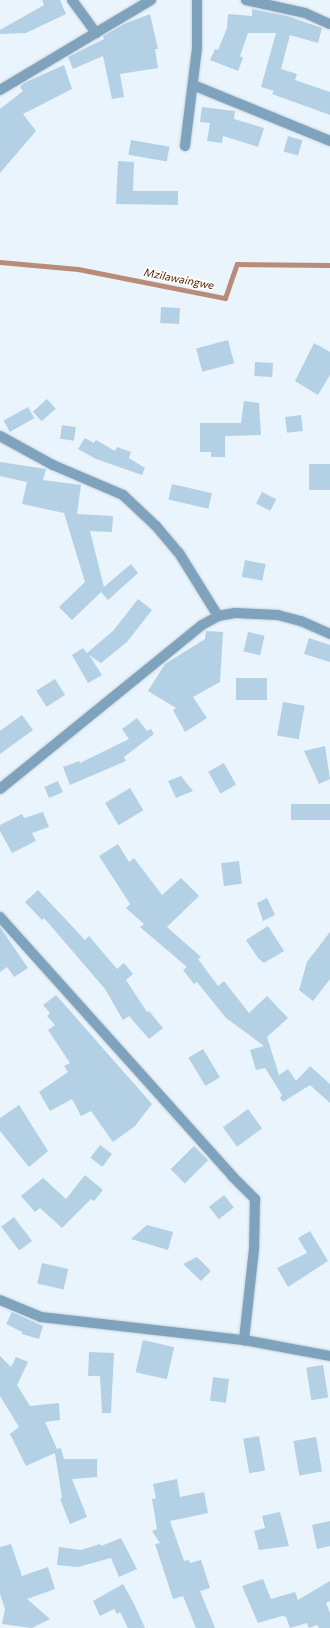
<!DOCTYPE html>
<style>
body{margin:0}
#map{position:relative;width:330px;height:1628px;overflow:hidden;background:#e9f4fc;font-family:Commissioner,sans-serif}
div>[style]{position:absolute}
.stream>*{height:5px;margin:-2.5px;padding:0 2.5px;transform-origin:2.5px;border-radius:2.5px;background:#b98c79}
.building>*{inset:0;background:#b4d0e5;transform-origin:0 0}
.roads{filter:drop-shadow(0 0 1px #c7d2da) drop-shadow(0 0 1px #c7d2da)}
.street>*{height:10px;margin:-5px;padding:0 5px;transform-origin:5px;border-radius:5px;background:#80a3bd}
span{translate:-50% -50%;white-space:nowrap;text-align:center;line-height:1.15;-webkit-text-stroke:3.5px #fff;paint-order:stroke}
.water-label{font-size:11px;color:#582001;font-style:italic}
</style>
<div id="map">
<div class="stream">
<i style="left:0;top:262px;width:78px;rotate:5.1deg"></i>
<i style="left:78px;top:269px;width:150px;rotate:11.2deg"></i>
<i style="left:225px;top:298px;width:36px;rotate:-71deg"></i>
<i style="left:237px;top:264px;width:93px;rotate:0.6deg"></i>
</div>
<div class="building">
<i style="clip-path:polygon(42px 0,60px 0,66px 14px,26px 33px,0 34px,0 30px,44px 5px)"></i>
<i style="clip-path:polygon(252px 9px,287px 16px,322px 28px,318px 43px,290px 35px,281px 69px,297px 74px,295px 80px,330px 92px,330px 115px,272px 94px,274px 91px,261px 87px,276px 33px,248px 33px,240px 56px,243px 58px,238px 71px,210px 60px,215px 49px,218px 50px,227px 28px,228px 14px,252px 16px)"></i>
<i style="clip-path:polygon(150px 14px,158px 49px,155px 49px,158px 68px,120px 74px,124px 97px,112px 99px,103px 56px,73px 69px,68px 57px,104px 39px,103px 36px,124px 24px)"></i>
<i style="clip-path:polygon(64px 65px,72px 89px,23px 114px,36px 131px,0 173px,0 109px,23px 91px,20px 87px,24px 83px)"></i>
<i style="clip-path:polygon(202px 107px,235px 111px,234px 119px,264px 128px,258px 147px,223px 136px,222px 143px,207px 141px,210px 123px,200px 122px)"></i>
<i style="left:288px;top:136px;width:15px;height:16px;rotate:16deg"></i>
<i style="left:131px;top:140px;width:39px;height:15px;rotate:10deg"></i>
<i style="clip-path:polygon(118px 161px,134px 162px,133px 191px,178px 191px,178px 205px,116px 204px)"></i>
<i style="left:161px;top:307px;width:19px;height:16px;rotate:3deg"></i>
<i style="left:228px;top:340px;width:24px;height:33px;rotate:75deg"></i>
<i style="clip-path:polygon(314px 343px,330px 352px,330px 375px,318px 395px,295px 381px)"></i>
<i style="left:255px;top:362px;width:18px;height:14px;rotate:3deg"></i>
<i style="left:47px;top:399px;width:13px;height:19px;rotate:48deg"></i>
<i style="clip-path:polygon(244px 401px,259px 403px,261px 435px,225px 436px,225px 457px,211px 457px,211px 452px,200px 452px,200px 423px,241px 423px)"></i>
<i style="left:28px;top:407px;width:13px;height:28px;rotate:61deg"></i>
<i style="left:301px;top:415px;width:16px;height:16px;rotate:83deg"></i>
<i style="left:62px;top:425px;width:14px;height:14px;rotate:8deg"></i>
<i style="clip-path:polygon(85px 438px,94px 443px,96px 440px,115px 451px,117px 447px,131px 452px,129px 458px,145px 468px,142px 475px,96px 459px,78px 449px)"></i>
<i style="clip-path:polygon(0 462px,46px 469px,43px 480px,81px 485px,77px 514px,113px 516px,112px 532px,90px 531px,104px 587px,131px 564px,138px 573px,108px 600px,101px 592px,72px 620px,59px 607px,85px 582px,64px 513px,22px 504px,27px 482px,0 476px)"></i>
<i style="left:330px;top:464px;width:26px;height:21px;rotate:90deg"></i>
<i style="left:172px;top:484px;width:41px;height:16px;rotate:13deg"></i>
<i style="left:262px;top:492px;width:16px;height:13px;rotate:27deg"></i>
<i style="left:245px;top:560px;width:21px;height:17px;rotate:11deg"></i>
<i style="clip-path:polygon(138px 599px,152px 610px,127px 642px,101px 663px,89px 655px,102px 675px,88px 683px,72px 655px,83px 648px,87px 653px,113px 631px)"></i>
<i style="clip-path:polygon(206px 631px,223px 632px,220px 682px,193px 697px,207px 718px,185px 732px,173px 710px,176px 708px,148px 691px,165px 664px,205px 639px)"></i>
<i style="left:248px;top:632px;width:17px;height:20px;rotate:13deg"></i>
<i style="clip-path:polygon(309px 638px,330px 645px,330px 662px,304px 654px)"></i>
<i style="left:236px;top:678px;width:31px;height:22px"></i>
<i style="left:55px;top:679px;width:19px;height:22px;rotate:58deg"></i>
<i style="left:283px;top:702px;width:22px;height:34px;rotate:10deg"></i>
<i style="clip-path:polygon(22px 715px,33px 730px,0 754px,0 731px)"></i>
<i style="clip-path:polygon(137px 718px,147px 731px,151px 729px,154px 734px,124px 757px,126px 761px,70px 785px,63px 767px,79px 761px,80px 763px,129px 739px,122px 729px)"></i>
<i style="clip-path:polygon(325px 746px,330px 779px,319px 784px,304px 751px)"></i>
<i style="left:224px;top:763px;width:25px;height:18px;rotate:61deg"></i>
<i style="clip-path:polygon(181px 776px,193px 791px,176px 798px,168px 781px)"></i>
<i style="left:58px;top:781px;width:12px;height:15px;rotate:66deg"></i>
<i style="left:130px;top:788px;width:26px;height:29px;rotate:59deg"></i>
<i style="left:330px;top:804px;width:16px;height:39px;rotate:90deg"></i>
<i style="clip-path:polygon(43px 812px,49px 827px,32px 833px,36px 841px,12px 853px,0 831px,0 825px,22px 814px,24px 818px)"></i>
<i style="clip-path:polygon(118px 844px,129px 862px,134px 858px,162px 895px,181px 878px,199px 896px,167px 927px,201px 957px,198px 959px,218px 986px,224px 981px,249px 1013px,267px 996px,288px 1018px,267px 1037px,279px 1075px,288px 1069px,296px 1081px,310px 1066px,330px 1084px,330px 1103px,310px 1085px,283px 1102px,280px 1098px,282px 1095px,265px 1068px,256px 1070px,250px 1050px,264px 1046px,226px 1018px,197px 982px,194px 984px,183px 970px,187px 967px,140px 927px,144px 924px,126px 908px,130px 904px,99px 856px)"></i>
<i style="left:239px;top:861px;width:23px;height:18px;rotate:83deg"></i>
<i style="clip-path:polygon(38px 890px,85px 940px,89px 936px,117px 969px,124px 963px,133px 974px,126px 980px,147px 1012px,149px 1011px,163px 1028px,149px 1039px,129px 1016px,123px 1020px,105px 989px,44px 918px,42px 920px,25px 902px)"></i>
<i style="clip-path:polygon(267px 898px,275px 915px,263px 921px,257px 903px)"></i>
<i style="clip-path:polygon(268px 926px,284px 951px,264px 963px,258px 958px,246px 940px)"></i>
<i style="clip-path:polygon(0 927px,28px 968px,14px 977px,7px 967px,0 972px)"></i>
<i style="clip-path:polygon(330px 932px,330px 979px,313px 1001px,299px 990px,307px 962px)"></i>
<i style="clip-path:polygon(56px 995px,152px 1104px,135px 1126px,113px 1142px,91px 1111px,81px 1116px,72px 1099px,50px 1111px,39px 1092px,68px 1072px,64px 1066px,70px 1063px,48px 1030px,55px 1025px,47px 1016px,50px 1013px,43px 1005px)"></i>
<i style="left:203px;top:1049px;width:33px;height:17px;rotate:59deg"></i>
<i style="clip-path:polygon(19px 1105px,48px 1151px,29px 1167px,0 1131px,0 1118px)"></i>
<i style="left:248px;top:1109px;width:24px;height:31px;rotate:54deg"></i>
<i style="left:100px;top:1145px;width:15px;height:16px;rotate:37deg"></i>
<i style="left:194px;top:1146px;width:20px;height:33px;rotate:45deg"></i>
<i style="clip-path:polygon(85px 1175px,103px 1190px,94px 1201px,91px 1199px,62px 1228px,40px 1208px,35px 1212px,21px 1196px,43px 1178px,66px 1199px)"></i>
<i style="left:224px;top:1195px;width:16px;height:19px;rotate:52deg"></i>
<i style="left:14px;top:1217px;width:30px;height:16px;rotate:53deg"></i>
<i style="clip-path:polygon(147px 1225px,173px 1232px,168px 1250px,131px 1239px)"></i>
<i style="clip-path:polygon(310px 1231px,328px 1261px,288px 1287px,277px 1268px,307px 1253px,298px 1238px)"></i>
<i style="clip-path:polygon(197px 1257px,211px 1271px,201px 1281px,183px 1264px)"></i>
<i style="left:42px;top:1263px;width:27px;height:21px;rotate:13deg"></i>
<i style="clip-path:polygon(12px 1312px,43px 1326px,39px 1339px,22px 1334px,22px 1332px,6px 1324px)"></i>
<i style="left:143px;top:1340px;width:32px;height:33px;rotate:13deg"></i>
<i style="clip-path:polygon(89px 1352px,114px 1353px,111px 1413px,102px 1413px,100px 1376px,88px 1376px)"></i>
<i style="clip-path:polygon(0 1356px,11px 1367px,16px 1357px,28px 1362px,17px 1385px,30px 1406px,59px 1403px,60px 1420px,45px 1422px,57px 1449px,61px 1448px,64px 1459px,97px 1459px,97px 1477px,72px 1479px,87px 1517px,70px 1524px,60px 1499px,62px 1498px,55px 1453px,26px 1466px,10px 1434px,19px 1427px,0 1396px)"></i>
<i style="left:323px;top:1365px;width:33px;height:17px;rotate:81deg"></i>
<i style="left:213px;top:1377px;width:16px;height:24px;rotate:7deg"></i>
<i style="left:259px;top:1436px;width:35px;height:16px;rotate:80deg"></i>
<i style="left:316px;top:1437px;width:35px;height:23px;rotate:80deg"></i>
<i style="clip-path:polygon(177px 1479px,180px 1497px,204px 1492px,208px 1513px,170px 1521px,184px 1561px,189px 1560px,190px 1563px,201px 1560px,210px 1588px,200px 1591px,215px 1628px,196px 1628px,183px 1596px,173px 1599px,155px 1544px,160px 1543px,152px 1531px,157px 1529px,152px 1499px,156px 1498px,153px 1484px)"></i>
<i style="clip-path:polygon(280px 1512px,289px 1546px,259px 1550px,254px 1531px,265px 1528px,262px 1516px)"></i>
<i style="clip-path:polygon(330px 1521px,330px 1546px,317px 1549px,312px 1525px)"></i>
<i style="clip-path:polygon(121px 1538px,137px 1569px,119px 1577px,111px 1558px,78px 1567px,57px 1565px,59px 1547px,81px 1550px,100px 1544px,101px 1546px)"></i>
<i style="clip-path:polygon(11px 1544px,22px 1576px,48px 1567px,55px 1589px,27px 1599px,50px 1619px,32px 1628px,2px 1624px,5px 1609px,0 1594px,0 1547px)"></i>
<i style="clip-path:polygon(263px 1579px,271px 1599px,295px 1592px,298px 1600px,330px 1581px,330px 1601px,326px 1603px,330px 1613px,330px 1628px,319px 1628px,317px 1625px,309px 1628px,307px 1623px,290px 1628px,286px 1617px,282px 1616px,258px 1623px,242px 1586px)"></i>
<i style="clip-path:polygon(123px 1584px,134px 1604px,145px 1628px,128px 1628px,120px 1612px,117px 1614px,114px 1609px,100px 1616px,93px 1601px)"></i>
</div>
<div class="roads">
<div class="street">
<i style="left:72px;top:0;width:41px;rotate:54deg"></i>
<i style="left:246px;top:0;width:60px;rotate:12.4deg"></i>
<i style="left:305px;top:13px;width:27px;rotate:24deg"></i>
<i style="left:193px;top:85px;width:148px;rotate:22.2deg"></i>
<i style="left:0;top:90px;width:176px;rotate:-30.8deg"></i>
<i style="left:185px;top:146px;width:99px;rotate:-83deg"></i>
<i style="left:197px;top:48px;width:48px;rotate:-90deg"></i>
<i style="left:0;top:436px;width:60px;rotate:28.7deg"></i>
<i style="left:53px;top:465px;width:76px;rotate:23.2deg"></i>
<i style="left:123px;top:495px;width:45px;rotate:43.2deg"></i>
<i style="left:156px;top:526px;width:35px;rotate:50deg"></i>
<i style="left:179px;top:553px;width:74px;rotate:58.2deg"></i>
<i style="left:0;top:789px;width:260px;rotate:-39.1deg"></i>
<i style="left:202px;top:625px;width:18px;rotate:-29deg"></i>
<i style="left:218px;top:616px;width:17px;rotate:-10deg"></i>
<i style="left:235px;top:613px;width:43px;rotate:2.7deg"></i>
<i style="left:278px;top:615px;width:24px;rotate:15deg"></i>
<i style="left:301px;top:621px;width:32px;rotate:24deg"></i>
<i style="left:0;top:917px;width:348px;rotate:48.1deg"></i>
<i style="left:232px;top:1176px;width:33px;rotate:45deg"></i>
<i style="left:255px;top:1199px;width:50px;rotate:91.1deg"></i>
<i style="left:254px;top:1249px;width:92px;rotate:96.3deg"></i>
<i style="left:0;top:1300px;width:44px;rotate:22.5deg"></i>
<i style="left:41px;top:1317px;width:204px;rotate:6.5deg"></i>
<i style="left:244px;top:1340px;width:87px;rotate:10.5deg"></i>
</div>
</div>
<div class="water-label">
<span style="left:179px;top:279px;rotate:11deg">Mzilawaingwe</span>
</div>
</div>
